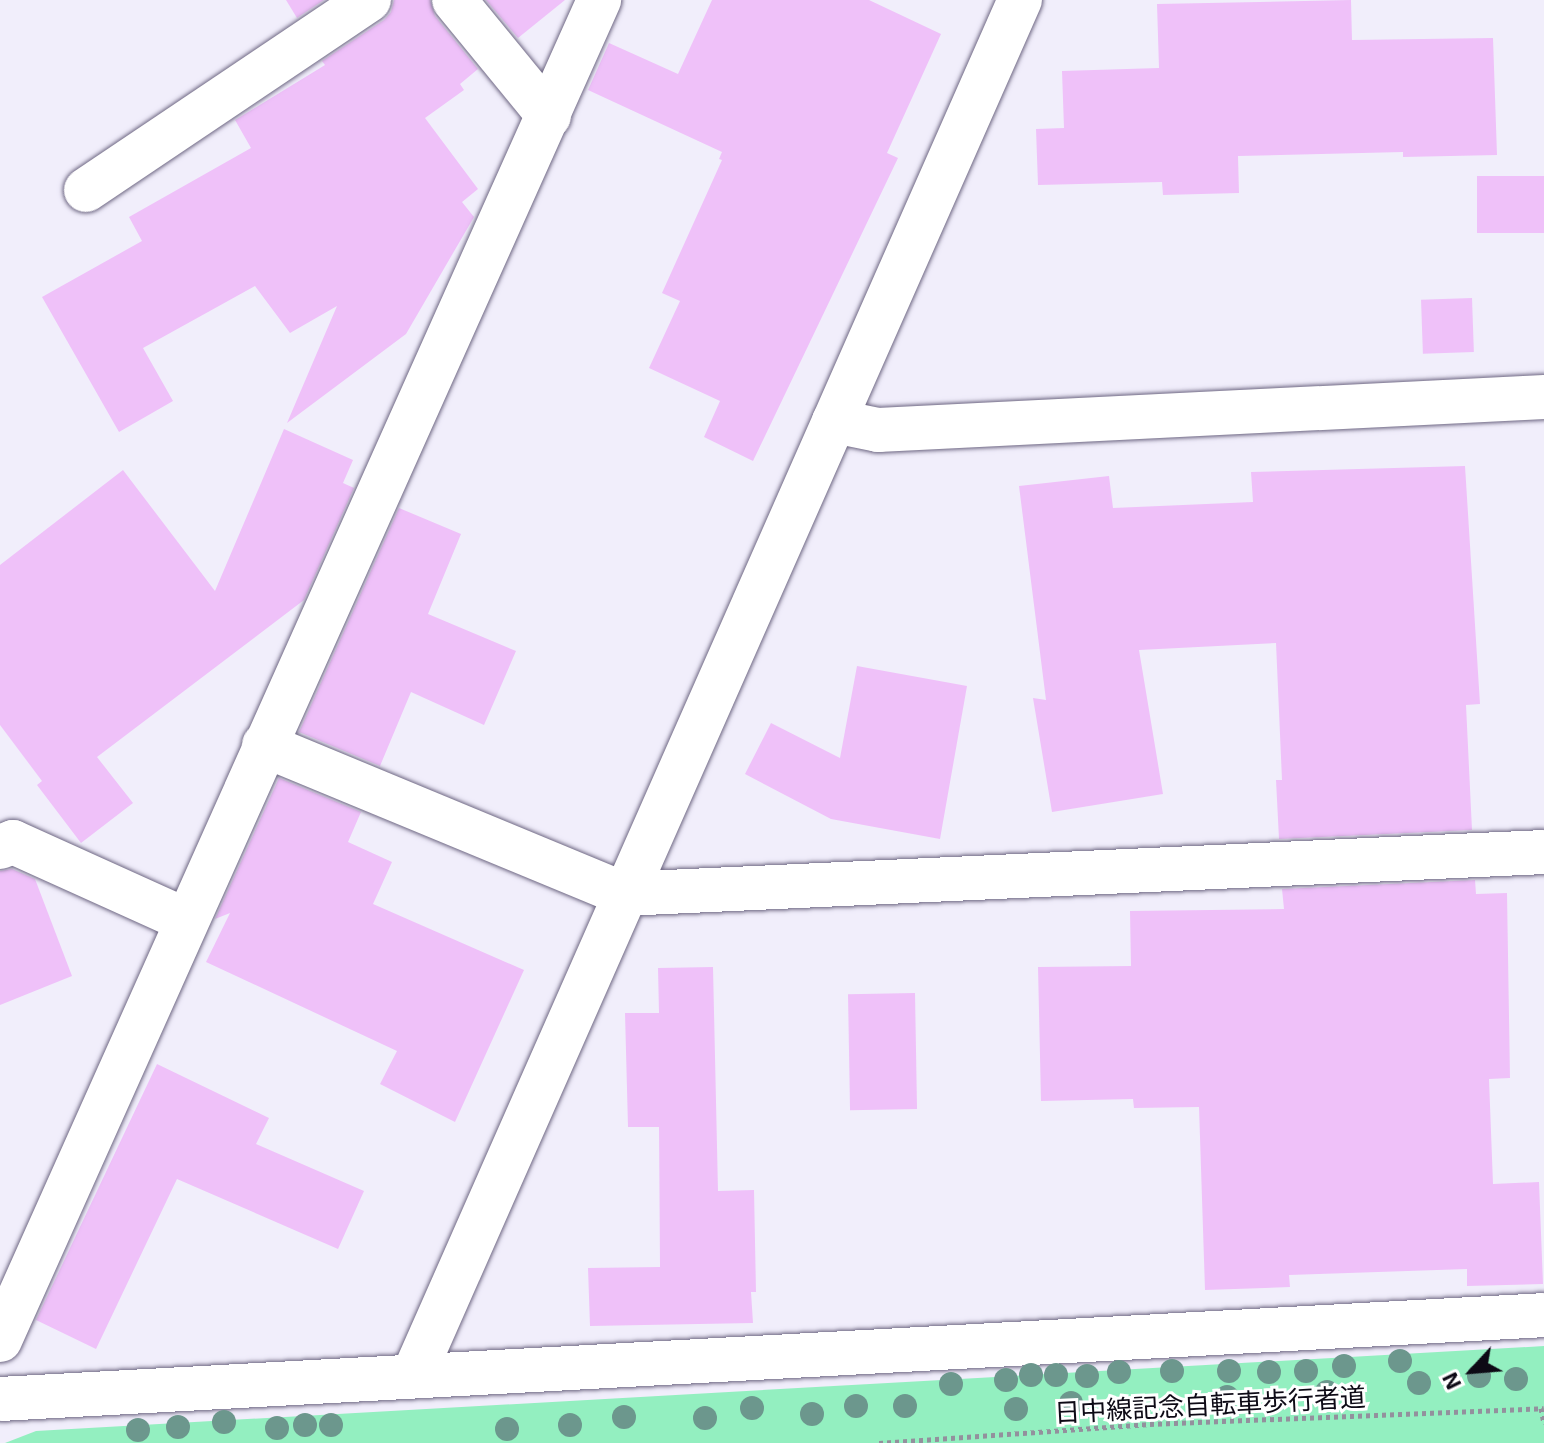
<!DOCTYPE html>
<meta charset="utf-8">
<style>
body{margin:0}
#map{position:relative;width:1544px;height:1443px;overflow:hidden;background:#f1eefb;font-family:"Exo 2","Noto Sans JP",sans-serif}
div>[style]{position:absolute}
.green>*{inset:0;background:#93efc0}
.building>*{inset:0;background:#efc1f9;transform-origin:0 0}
.path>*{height:5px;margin-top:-2.5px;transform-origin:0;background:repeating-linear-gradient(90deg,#93909d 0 4px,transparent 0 8px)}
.roads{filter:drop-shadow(0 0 2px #6e6783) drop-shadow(0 0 2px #6e6783)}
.minor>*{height:44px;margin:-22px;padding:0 22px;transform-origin:22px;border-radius:22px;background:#fff}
.trees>*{width:24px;height:24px;margin:-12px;border-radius:50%;background:#6c978d}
span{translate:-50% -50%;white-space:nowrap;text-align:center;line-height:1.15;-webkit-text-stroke:6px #fff;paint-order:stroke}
.street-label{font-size:26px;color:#0d0a15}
.north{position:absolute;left:1432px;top:1331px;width:80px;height:80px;-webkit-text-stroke:6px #fff;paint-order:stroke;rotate:244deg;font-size:22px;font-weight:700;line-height:32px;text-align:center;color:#0d0a15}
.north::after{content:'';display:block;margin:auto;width:28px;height:36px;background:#0d0a15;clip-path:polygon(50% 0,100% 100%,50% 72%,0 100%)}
</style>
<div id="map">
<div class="green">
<i style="clip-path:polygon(1544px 1346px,1544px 1443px,5px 1443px,36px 1431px)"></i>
</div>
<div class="building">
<i style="clip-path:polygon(286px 0,324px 0,297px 18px)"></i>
<i style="clip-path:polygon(394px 0,430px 0,435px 16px,478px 69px,460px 84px,464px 90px,425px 118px,478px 189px,462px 202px,474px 217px,406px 334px,287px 423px,337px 306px,290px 333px,255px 286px,143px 348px,173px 401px,119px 432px,42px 297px,142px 241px,129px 217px,251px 148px,235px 120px,325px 65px,322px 61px,384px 20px,391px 12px)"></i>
<i style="clip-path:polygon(486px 0,565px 0,518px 38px)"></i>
<i style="clip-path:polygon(712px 0,869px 0,941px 34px,887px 153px,898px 158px,753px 461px,704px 437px,720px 401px,649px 368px,680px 301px,662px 293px,722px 160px,719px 159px,722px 152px,588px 90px,609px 43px,678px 74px)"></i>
<i style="clip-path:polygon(1351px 0,1352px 40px,1493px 38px,1497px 155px,1403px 157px,1403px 152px,1238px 156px,1239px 193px,1163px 195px,1162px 182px,1038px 185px,1036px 129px,1064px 128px,1062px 71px,1159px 68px,1157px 4px)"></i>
<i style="left:1544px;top:176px;width:57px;height:67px;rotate:90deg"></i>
<i style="left:1472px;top:298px;width:54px;height:51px;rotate:88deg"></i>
<i style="clip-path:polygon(284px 429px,353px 460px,343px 483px,354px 488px,304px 600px,97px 757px,133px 803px,81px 843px,37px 785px,42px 781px,0 725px,0 565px,123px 470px,215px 591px)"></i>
<i style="clip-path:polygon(1465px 466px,1480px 704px,1466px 705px,1472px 830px,1279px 839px,1276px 780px,1282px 780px,1276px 643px,1139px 650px,1163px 794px,1052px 812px,1033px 698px,1046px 700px,1019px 486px,1109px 476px,1113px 508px,1253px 502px,1251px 472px)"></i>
<i style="clip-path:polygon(399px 508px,461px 534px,428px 614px,516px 651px,484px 725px,411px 692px,380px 766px,299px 732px)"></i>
<i style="clip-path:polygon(857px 666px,967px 686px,940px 839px,831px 819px,745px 774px,771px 723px,840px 758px)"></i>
<i style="clip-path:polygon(279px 778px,361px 812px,348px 842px,392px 862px,373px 904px,524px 970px,455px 1122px,380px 1084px,397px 1051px,206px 962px,230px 913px,215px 919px)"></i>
<i style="clip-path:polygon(12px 869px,35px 879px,72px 976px,0 1005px,0 871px)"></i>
<i style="clip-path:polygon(1475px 880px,1476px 894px,1507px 893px,1510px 1078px,1489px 1079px,1493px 1184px,1539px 1182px,1543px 1284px,1467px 1286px,1467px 1269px,1289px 1275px,1290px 1287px,1205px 1290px,1199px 1107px,1134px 1108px,1133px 1099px,1041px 1101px,1038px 967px,1131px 966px,1130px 911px,1284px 909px,1282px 889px)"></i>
<i style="clip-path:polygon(713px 967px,718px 1191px,754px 1190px,756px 1292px,751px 1292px,753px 1323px,590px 1326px,588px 1268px,660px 1267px,659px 1127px,628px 1127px,625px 1013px,659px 1013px,658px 968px)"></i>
<i style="left:915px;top:993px;width:116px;height:67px;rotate:89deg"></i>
<i style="clip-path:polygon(157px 1064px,269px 1118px,256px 1144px,364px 1191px,338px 1249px,177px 1179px,96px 1349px,36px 1320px)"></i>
</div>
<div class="path">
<i style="left:1541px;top:1408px;width:16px;rotate:79deg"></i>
<i style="left:879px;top:1443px;width:272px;rotate:-4deg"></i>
<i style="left:1150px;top:1424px;width:394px;rotate:-2.3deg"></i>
</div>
<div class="roads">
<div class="minor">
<i style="left:454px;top:0;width:150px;rotate:50.7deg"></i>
<i style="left:86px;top:190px;width:341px;rotate:-33.9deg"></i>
<i style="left:834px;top:421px;width:45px;rotate:11.6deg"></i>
<i style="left:878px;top:430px;width:667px;rotate:-2.84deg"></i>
<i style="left:264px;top:745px;width:389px;rotate:22.5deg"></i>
<i style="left:623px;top:894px;width:922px;rotate:-2.61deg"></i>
<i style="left:0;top:847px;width:14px;rotate:-21deg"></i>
<i style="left:13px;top:842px;width:190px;rotate:24.3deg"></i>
<i style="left:0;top:1340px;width:1468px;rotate:-65.91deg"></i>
<i style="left:413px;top:1376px;width:1504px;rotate:-66.2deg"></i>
<i style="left:0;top:1399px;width:1546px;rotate:-3.11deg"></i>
</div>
</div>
<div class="trees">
<i style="left:1400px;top:1361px"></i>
<i style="left:1344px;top:1366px"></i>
<i style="left:1172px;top:1371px"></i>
<i style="left:1229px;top:1371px"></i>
<i style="left:1306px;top:1371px"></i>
<i style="left:1119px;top:1372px"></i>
<i style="left:1269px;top:1372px"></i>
<i style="left:1031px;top:1375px"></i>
<i style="left:1056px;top:1375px"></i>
<i style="left:1087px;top:1376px"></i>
<i style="left:1479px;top:1376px"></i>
<i style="left:1516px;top:1379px"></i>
<i style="left:1006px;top:1380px"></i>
<i style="left:1419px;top:1383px"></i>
<i style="left:951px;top:1384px"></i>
<i style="left:1327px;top:1392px"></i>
<i style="left:1227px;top:1397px"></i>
<i style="left:1071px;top:1403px"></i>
<i style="left:856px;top:1406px"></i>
<i style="left:905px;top:1406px"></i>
<i style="left:752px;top:1408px"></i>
<i style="left:1016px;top:1409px"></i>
<i style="left:812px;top:1414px"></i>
<i style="left:624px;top:1417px"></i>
<i style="left:705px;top:1418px"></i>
<i style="left:224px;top:1422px"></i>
<i style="left:305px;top:1425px"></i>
<i style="left:331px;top:1425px"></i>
<i style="left:570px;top:1425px"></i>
<i style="left:178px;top:1427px"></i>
<i style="left:277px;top:1428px"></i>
<i style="left:507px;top:1429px"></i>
<i style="left:138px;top:1430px"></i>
</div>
<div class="street-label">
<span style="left:1210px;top:1404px;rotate:-3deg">日中線記念自転車歩行者道</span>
</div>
<div class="north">N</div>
</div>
